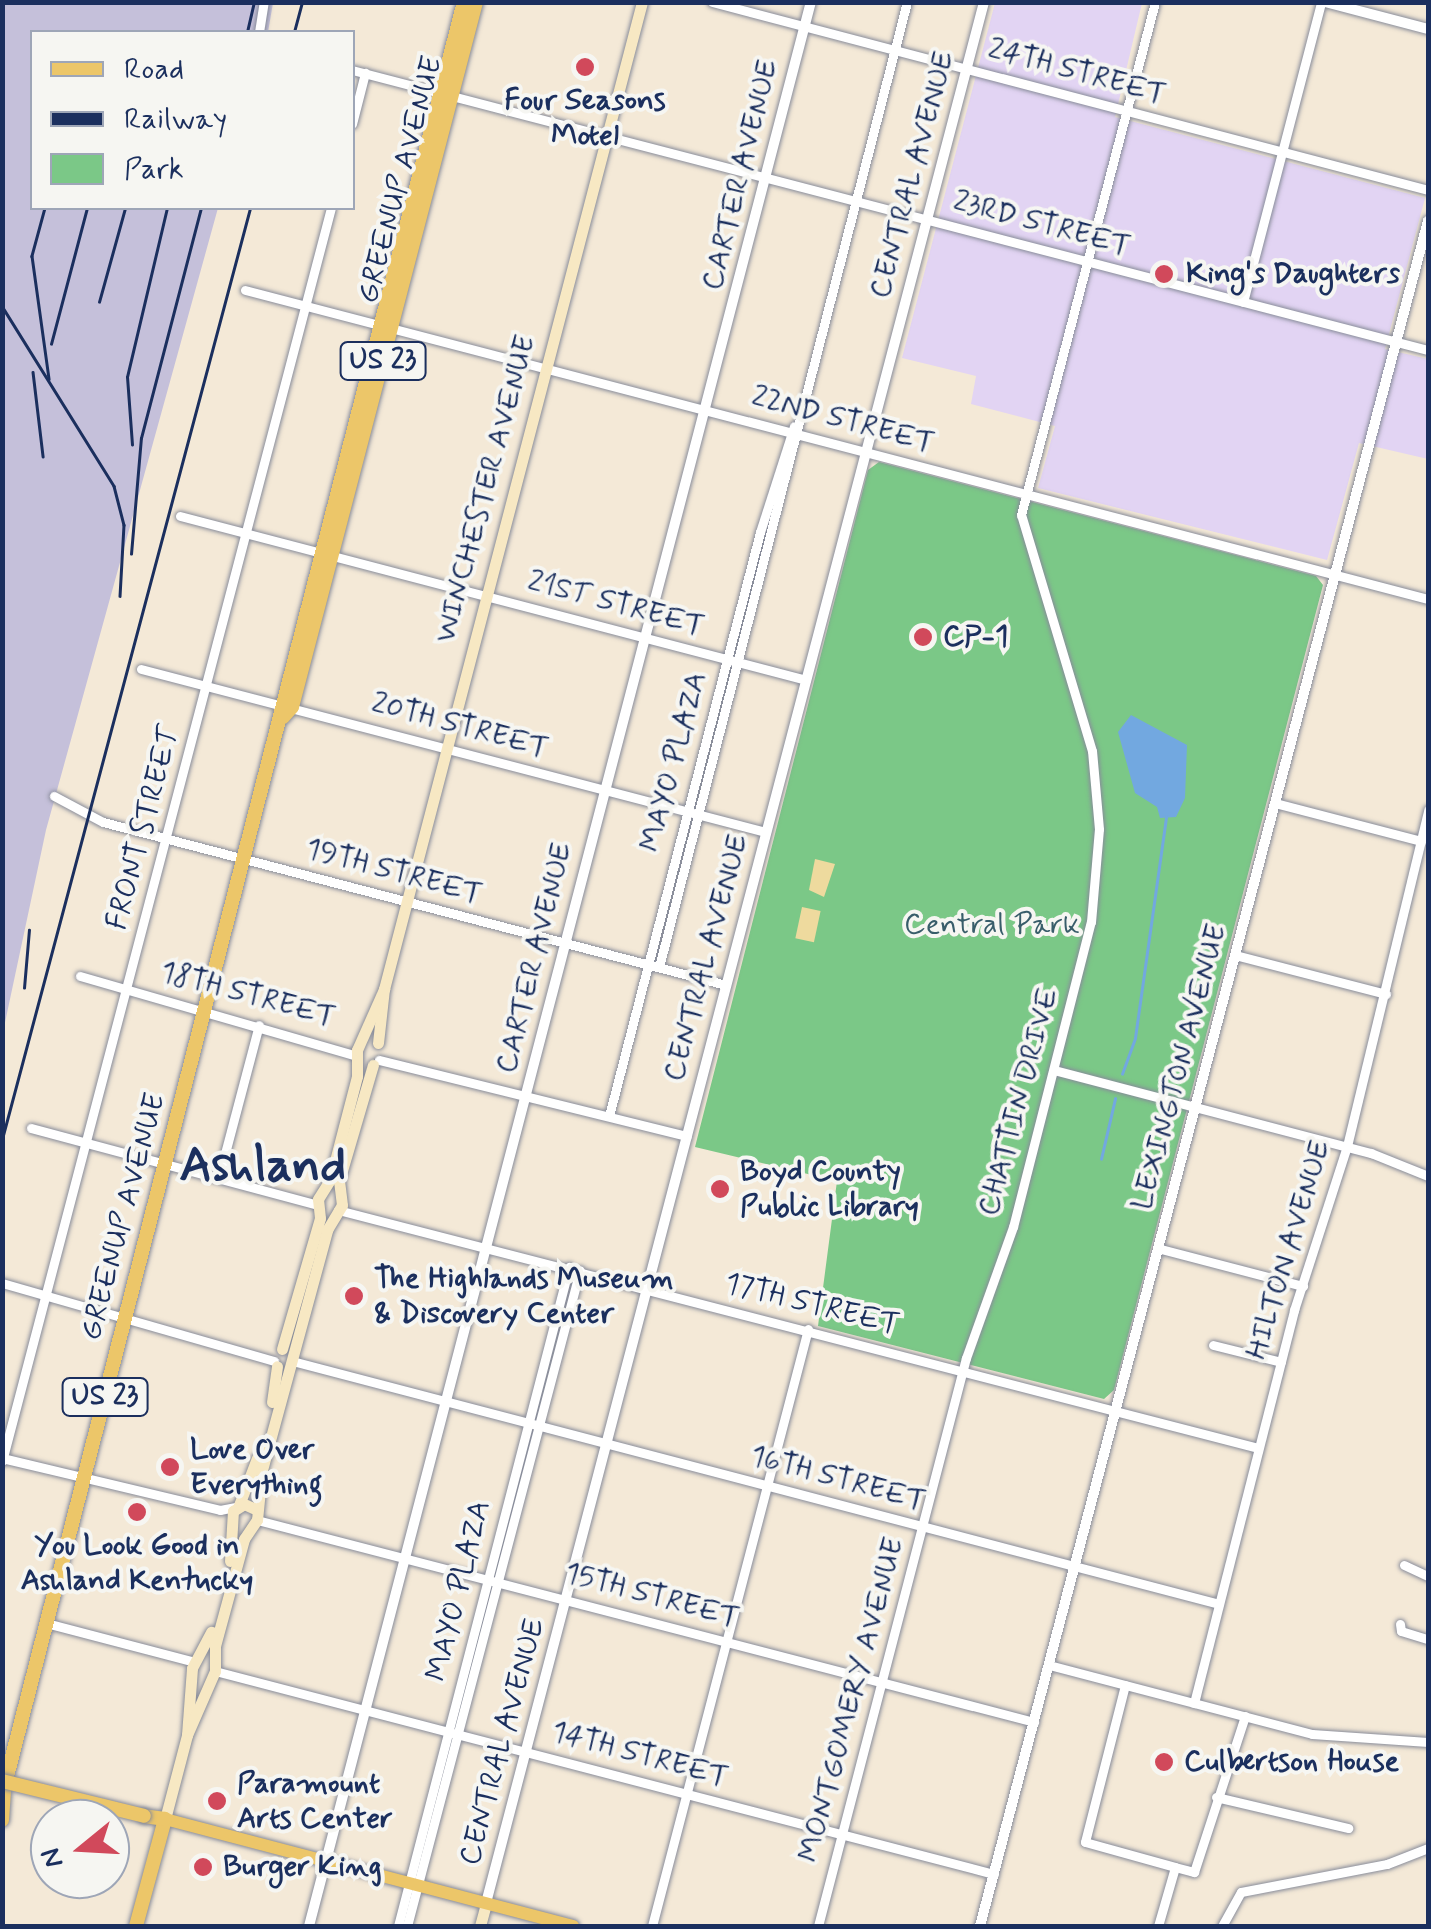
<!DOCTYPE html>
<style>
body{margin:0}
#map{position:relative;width:1431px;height:1929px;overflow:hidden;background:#f4e9d7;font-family:Mynerve,sans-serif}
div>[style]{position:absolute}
.built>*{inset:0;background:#e2d4f3}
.industrial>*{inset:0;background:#c5c0da}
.green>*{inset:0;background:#7bc887}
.sand>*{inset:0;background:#eeda9e;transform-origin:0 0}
.water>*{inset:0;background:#72a8e0}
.stream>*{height:2.5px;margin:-1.25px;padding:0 1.25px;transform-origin:1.25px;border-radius:1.25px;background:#72a8e0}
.roads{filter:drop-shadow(0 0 2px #888c9a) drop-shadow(0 0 2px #888c9a)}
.minor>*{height:9px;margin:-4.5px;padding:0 4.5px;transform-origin:4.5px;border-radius:4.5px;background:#fff}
.tertiary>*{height:10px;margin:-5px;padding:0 5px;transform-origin:5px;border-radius:5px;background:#fff}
.secondary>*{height:11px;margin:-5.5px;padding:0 5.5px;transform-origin:5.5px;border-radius:5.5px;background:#f7e8c3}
.primary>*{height:12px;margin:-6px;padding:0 6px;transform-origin:6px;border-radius:6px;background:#ecc669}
.trunk>*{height:14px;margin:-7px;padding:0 7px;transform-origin:7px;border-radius:7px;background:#ecc669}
.rail>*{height:2.5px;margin:-1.25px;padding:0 1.25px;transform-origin:1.25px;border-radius:1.25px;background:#1b2f5e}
.bridges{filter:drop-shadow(0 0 2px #888c9a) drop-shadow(0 0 2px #888c9a)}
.trunk-bridge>*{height:14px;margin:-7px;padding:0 7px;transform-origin:7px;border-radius:7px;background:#ecc669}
.dots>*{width:28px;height:28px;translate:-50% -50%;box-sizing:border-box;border:5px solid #f6f6f2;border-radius:50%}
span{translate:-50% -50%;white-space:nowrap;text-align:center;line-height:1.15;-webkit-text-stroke:8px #f6f6f2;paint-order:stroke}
.shield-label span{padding:2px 8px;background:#f6f6f2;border:2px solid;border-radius:8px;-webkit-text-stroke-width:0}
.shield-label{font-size:28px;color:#1b2f5e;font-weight:700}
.street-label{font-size:30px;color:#1b2f5e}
.poi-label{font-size:30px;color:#1b2f5e;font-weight:700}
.left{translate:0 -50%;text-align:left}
.park-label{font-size:30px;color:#385d6a}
.town-label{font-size:50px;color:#1b2f5e;font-weight:700}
.frame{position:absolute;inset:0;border:5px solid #1b2f5e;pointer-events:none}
.legend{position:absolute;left:30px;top:30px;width:325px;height:180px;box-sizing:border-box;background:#f6f6f2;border:2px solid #9ea6b7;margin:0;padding:12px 18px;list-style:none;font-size:30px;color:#1b2f5e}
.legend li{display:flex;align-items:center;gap:20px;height:50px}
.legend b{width:50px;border:2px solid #9ea6b7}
.north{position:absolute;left:30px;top:1799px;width:100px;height:100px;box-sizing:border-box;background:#f6f6f2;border:2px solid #9ea6b7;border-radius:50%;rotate:252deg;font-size:28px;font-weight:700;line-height:40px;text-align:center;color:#1b2f5e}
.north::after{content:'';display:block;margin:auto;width:35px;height:45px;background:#d1495b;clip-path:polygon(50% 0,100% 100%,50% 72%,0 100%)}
</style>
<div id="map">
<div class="built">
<i style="clip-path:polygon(995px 3px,1142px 3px,1115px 117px,1425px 198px,1385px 349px,1428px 359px,1428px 459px,1359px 443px,1327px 560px,1038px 488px,1055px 426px,971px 404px,976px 376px,902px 358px)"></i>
</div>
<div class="industrial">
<i style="clip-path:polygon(3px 3px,273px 3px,268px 32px,32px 32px,32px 208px,218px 208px,46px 830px,3px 1032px)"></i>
</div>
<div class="green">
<i style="clip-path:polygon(879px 462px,1316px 576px,1323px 585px,1114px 1390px,1104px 1399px,818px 1326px,837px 1181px,695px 1147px,868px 470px)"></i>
</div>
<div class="sand">
<i style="clip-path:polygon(815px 859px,835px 864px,824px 897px,809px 890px)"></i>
<i style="left:802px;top:907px;width:19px;height:32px;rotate:12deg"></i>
</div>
<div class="water">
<i style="clip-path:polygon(1131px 715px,1187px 745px,1185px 798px,1176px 817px,1160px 818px,1157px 807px,1135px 793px,1118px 732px)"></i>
</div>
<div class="stream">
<i style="left:1122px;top:1074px;width:38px;rotate:-70deg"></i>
<i style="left:1135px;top:1038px;width:223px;rotate:-82deg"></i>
<i style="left:1101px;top:1159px;width:62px;rotate:-76.9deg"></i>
</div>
<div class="roads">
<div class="minor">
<i style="left:712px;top:2px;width:740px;rotate:14.71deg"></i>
<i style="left:259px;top:32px;width:30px;rotate:-81deg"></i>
<i style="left:352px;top:70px;width:1112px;rotate:14.59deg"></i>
<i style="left:352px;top:124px;width:53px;rotate:-75.7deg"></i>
<i style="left:245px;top:290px;width:1223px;rotate:14.64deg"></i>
<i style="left:1243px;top:302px;width:310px;rotate:-75.4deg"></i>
<i style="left:180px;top:516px;width:647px;rotate:14.68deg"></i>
<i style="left:141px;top:669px;width:646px;rotate:14.62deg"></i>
<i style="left:54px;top:796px;width:55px;rotate:28deg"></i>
<i style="left:103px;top:822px;width:644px;rotate:14.66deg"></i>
<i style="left:1275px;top:803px;width:151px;rotate:14.6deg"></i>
<i style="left:1235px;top:955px;width:156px;rotate:14.5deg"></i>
<i style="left:659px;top:967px;width:996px;rotate:-75.59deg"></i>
<i style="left:80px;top:976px;width:288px;rotate:16.1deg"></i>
<i style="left:379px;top:1060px;width:317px;rotate:13.9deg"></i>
<i style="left:1054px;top:1070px;width:328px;rotate:14.7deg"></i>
<i style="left:1371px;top:1153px;width:61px;rotate:22deg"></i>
<i style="left:609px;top:1116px;width:603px;rotate:-75.5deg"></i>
<i style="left:760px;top:532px;width:111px;rotate:-72.2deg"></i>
<i style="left:31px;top:1128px;width:297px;rotate:15deg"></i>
<i style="left:219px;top:1176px;width:156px;rotate:-75.2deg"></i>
<i style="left:338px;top:1210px;width:950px;rotate:14.5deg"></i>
<i style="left:1157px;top:1248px;width:151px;rotate:14.6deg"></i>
<i style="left:2px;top:1283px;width:283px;rotate:16deg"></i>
<i style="left:1213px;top:1345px;width:70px;rotate:14deg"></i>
<i style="left:296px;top:1362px;width:954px;rotate:14.69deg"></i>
<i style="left:2px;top:1458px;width:224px;rotate:13.4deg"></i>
<i style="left:220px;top:1510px;width:16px;rotate:-11deg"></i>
<i style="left:2px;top:1461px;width:1295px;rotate:-75.29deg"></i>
<i style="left:257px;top:1520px;width:803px;rotate:14.57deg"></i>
<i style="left:1404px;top:1565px;width:26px;rotate:25deg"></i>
<i style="left:46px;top:1623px;width:154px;rotate:14.7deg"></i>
<i style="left:1400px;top:1624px;width:7px;rotate:82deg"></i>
<i style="left:1401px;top:1631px;width:28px;rotate:17deg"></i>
<i style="left:1049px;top:1665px;width:272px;rotate:14.7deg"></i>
<i style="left:1312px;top:1734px;width:116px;rotate:3.9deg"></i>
<i style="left:215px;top:1671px;width:805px;rotate:14.61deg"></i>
<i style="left:1125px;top:1685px;width:162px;rotate:104.3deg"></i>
<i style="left:1085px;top:1842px;width:93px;rotate:15.5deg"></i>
<i style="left:1175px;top:1867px;width:20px;rotate:15deg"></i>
<i style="left:1194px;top:1872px;width:164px;rotate:-71.9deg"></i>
<i style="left:1194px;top:1703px;width:406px;rotate:-75.7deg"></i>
<i style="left:1294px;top:1310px;width:172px;rotate:-72.1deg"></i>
<i style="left:1347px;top:1146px;width:346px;rotate:-76.4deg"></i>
<i style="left:1216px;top:1797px;width:136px;rotate:13.2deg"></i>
<i style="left:398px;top:1926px;width:681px;rotate:-75.45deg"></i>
<i style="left:407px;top:1926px;width:678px;rotate:-75.23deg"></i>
<i style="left:652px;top:1926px;width:617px;rotate:-75.36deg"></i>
<i style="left:818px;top:1926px;width:587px;rotate:-75.4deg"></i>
<i style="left:966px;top:1358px;width:139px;rotate:-70.3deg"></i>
<i style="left:1013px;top:1227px;width:315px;rotate:-75.7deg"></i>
<i style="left:1091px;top:922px;width:93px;rotate:-85.1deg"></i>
<i style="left:1099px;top:829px;width:78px;rotate:-95.1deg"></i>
<i style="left:1092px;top:751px;width:246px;rotate:-106.7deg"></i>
<i style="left:1021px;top:515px;width:530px;rotate:-75.36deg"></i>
<i style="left:1158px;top:1926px;width:61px;rotate:-73.9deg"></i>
<i style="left:1222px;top:1926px;width:39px;rotate:-61deg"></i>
<i style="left:1241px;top:1892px;width:149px;rotate:-10.9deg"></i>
<i style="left:1387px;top:1864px;width:44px;rotate:-21.3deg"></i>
</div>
<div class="tertiary">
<i style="left:1325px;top:2px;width:106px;rotate:14.7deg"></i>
<i style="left:486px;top:1903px;width:1965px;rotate:-75.32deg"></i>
<i style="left:309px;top:1926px;width:1988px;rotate:-75.38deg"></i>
<i style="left:980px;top:1926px;width:1763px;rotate:-75.28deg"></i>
</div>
<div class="secondary">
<i style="left:378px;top:1043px;width:54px;rotate:-83.7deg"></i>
<i style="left:282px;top:1349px;width:136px;rotate:-73.8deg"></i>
<i style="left:320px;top:1218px;width:19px;rotate:-96deg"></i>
<i style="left:318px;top:1199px;width:22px;rotate:-58deg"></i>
<i style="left:330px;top:1180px;width:107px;rotate:-75.4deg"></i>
<i style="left:357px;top:1076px;width:26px;rotate:-90deg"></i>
<i style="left:357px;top:1050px;width:67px;rotate:-66.1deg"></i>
<i style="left:384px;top:989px;width:1020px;rotate:-75.35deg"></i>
<i style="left:272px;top:1402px;width:36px;rotate:-82deg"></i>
<i style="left:239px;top:1505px;width:50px;rotate:-69deg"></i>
<i style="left:230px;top:1561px;width:50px;rotate:-86.6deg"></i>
<i style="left:233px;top:1511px;width:13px;rotate:-32deg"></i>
<i style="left:244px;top:1504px;width:12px;rotate:24deg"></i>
<i style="left:187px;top:1735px;width:67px;rotate:-85.7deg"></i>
<i style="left:192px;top:1668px;width:41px;rotate:-62.2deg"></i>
<i style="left:165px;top:1819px;width:87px;rotate:-75.3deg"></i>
<i style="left:187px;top:1735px;width:70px;rotate:-66.4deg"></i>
<i style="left:215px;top:1671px;width:25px;rotate:-90deg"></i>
<i style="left:215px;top:1646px;width:111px;rotate:-74.8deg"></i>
<i style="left:244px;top:1539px;width:23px;rotate:-56deg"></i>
<i style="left:257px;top:1520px;width:50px;rotate:-84.3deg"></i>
<i style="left:262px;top:1470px;width:249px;rotate:-74.8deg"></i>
<i style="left:327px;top:1230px;width:29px;rotate:-59deg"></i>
<i style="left:342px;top:1205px;width:24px;rotate:-97deg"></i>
<i style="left:339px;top:1181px;width:121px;rotate:-73.7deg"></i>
<i style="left:480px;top:1926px;width:24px;rotate:-75deg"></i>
</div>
<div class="primary">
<i style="left:165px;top:1819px;width:422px;rotate:14.7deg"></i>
</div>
<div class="trunk">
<i style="left:283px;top:717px;width:13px;rotate:-48deg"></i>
<i style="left:292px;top:707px;width:729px;rotate:-75.37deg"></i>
<i style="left:2px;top:1820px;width:32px;rotate:-86deg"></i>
<i style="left:4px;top:1788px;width:1844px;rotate:-75.56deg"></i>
<i style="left:136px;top:1926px;width:111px;rotate:-74.8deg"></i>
<i style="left:165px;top:1819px;width:21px;rotate:-172deg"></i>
</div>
</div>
<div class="rail">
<i style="left:247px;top:32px;width:31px;rotate:-77deg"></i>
<i style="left:294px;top:32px;width:31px;rotate:-75deg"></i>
<i style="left:45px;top:208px;width:50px;rotate:105.2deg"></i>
<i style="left:32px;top:256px;width:124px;rotate:82.1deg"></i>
<i style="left:99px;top:302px;width:98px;rotate:-74.5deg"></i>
<i style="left:2px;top:306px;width:212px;rotate:58.1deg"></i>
<i style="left:114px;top:486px;width:40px;rotate:75.6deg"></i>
<i style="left:124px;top:525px;width:71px;rotate:93.2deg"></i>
<i style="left:51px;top:344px;width:141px;rotate:-75.2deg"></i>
<i style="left:33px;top:372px;width:85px;rotate:83.2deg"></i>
<i style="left:132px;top:445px;width:68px;rotate:-94.2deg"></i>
<i style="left:127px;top:377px;width:174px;rotate:-76.7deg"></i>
<i style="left:131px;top:554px;width:116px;rotate:-85.1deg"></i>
<i style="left:141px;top:438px;width:238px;rotate:-75.4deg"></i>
<i style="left:24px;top:988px;width:58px;rotate:-85.1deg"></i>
<i style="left:2px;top:1139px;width:963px;rotate:-75.08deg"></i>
</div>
<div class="bridges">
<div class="trunk-bridge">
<i style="left:2px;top:1781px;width:146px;rotate:13.8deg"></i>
</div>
</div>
<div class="dots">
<i style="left:585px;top:67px;background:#d1495b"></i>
<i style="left:1164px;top:274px;background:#d1495b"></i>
<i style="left:923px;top:637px;background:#d1495b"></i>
<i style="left:720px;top:1189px;background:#d1495b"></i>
<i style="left:354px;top:1296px;background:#d1495b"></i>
<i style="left:170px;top:1467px;background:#d1495b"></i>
<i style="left:137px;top:1512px;background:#d1495b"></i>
<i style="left:1164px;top:1762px;background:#d1495b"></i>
<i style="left:217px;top:1801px;background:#d1495b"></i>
<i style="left:203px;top:1867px;background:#d1495b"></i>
</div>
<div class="shield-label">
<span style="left:383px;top:361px">US 23</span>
<span style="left:105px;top:1397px">US 23</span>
</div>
<div class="street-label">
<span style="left:1077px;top:72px;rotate:15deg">24TH STREET</span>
<span style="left:741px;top:175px;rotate:-76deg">CARTER AVENUE</span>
<span style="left:913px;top:175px;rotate:-75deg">CENTRAL AVENUE</span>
<span style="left:401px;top:180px;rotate:-75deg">GREENUP AVENUE</span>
<span style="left:1042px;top:224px;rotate:15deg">23RD STREET</span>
<span style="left:843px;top:420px;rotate:15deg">22ND STREET</span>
<span style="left:486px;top:489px;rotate:-75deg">WINCHESTER AVENUE</span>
<span style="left:616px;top:604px;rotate:15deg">21ST STREET</span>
<span style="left:460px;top:726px;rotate:15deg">20TH STREET</span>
<span style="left:674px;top:762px;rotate:-75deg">MAYO PLAZA</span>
<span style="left:144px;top:828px;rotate:-75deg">FRONT STREET</span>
<span style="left:394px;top:872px;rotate:15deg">19TH STREET</span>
<span style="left:535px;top:958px;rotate:-76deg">CARTER AVENUE</span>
<span style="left:707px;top:958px;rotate:-75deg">CENTRAL AVENUE</span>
<span style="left:248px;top:995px;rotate:15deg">18TH STREET</span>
<span style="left:1180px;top:1067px;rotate:-75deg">LEXINGTON AVENUE</span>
<span style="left:1019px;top:1102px;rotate:-75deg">CHATTIN DRIVE</span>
<span style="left:124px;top:1217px;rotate:-75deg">GREENUP AVENUE</span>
<span style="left:1289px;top:1250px;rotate:-73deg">HILTON AVENUE</span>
<span style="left:812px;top:1305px;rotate:14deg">17TH STREET</span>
<span style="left:838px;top:1479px;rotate:15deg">16TH STREET</span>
<span style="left:459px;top:1591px;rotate:-76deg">MAYO PLAZA</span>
<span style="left:652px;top:1596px;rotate:15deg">15TH STREET</span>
<span style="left:852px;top:1700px;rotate:-75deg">MONTGOMERY AVENUE</span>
<span style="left:503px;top:1742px;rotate:-75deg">CENTRAL AVENUE</span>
<span style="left:640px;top:1755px;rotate:15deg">14TH STREET</span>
</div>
<div class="poi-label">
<span style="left:585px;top:118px">Four Seasons<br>Motel</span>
<span class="left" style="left:1186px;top:274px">King's Daughters</span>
<span class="left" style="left:943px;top:637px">CP-1</span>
<span class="left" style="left:740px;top:1189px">Boyd County<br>Public Library</span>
<span class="left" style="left:374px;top:1296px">The Highlands Museum<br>&amp; Discovery Center</span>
<span class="left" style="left:190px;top:1467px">Love Over<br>Everything</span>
<span style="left:137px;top:1563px">You Look Good in<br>Ashland Kentucky</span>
<span class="left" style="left:1184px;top:1762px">Culbertson House</span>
<span class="left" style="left:237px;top:1801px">Paramount<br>Arts Center</span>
<span class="left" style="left:223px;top:1867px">Burger King</span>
</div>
<div class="park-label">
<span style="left:992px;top:925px">Central Park</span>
</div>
<div class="town-label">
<span style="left:263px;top:1167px">Ashland</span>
</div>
<div class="frame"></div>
<ul class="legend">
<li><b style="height:12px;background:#ecc669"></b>Road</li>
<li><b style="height:12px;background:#1b2f5e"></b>Railway</li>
<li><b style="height:28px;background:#7bc887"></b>Park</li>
</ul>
<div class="north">N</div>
</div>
